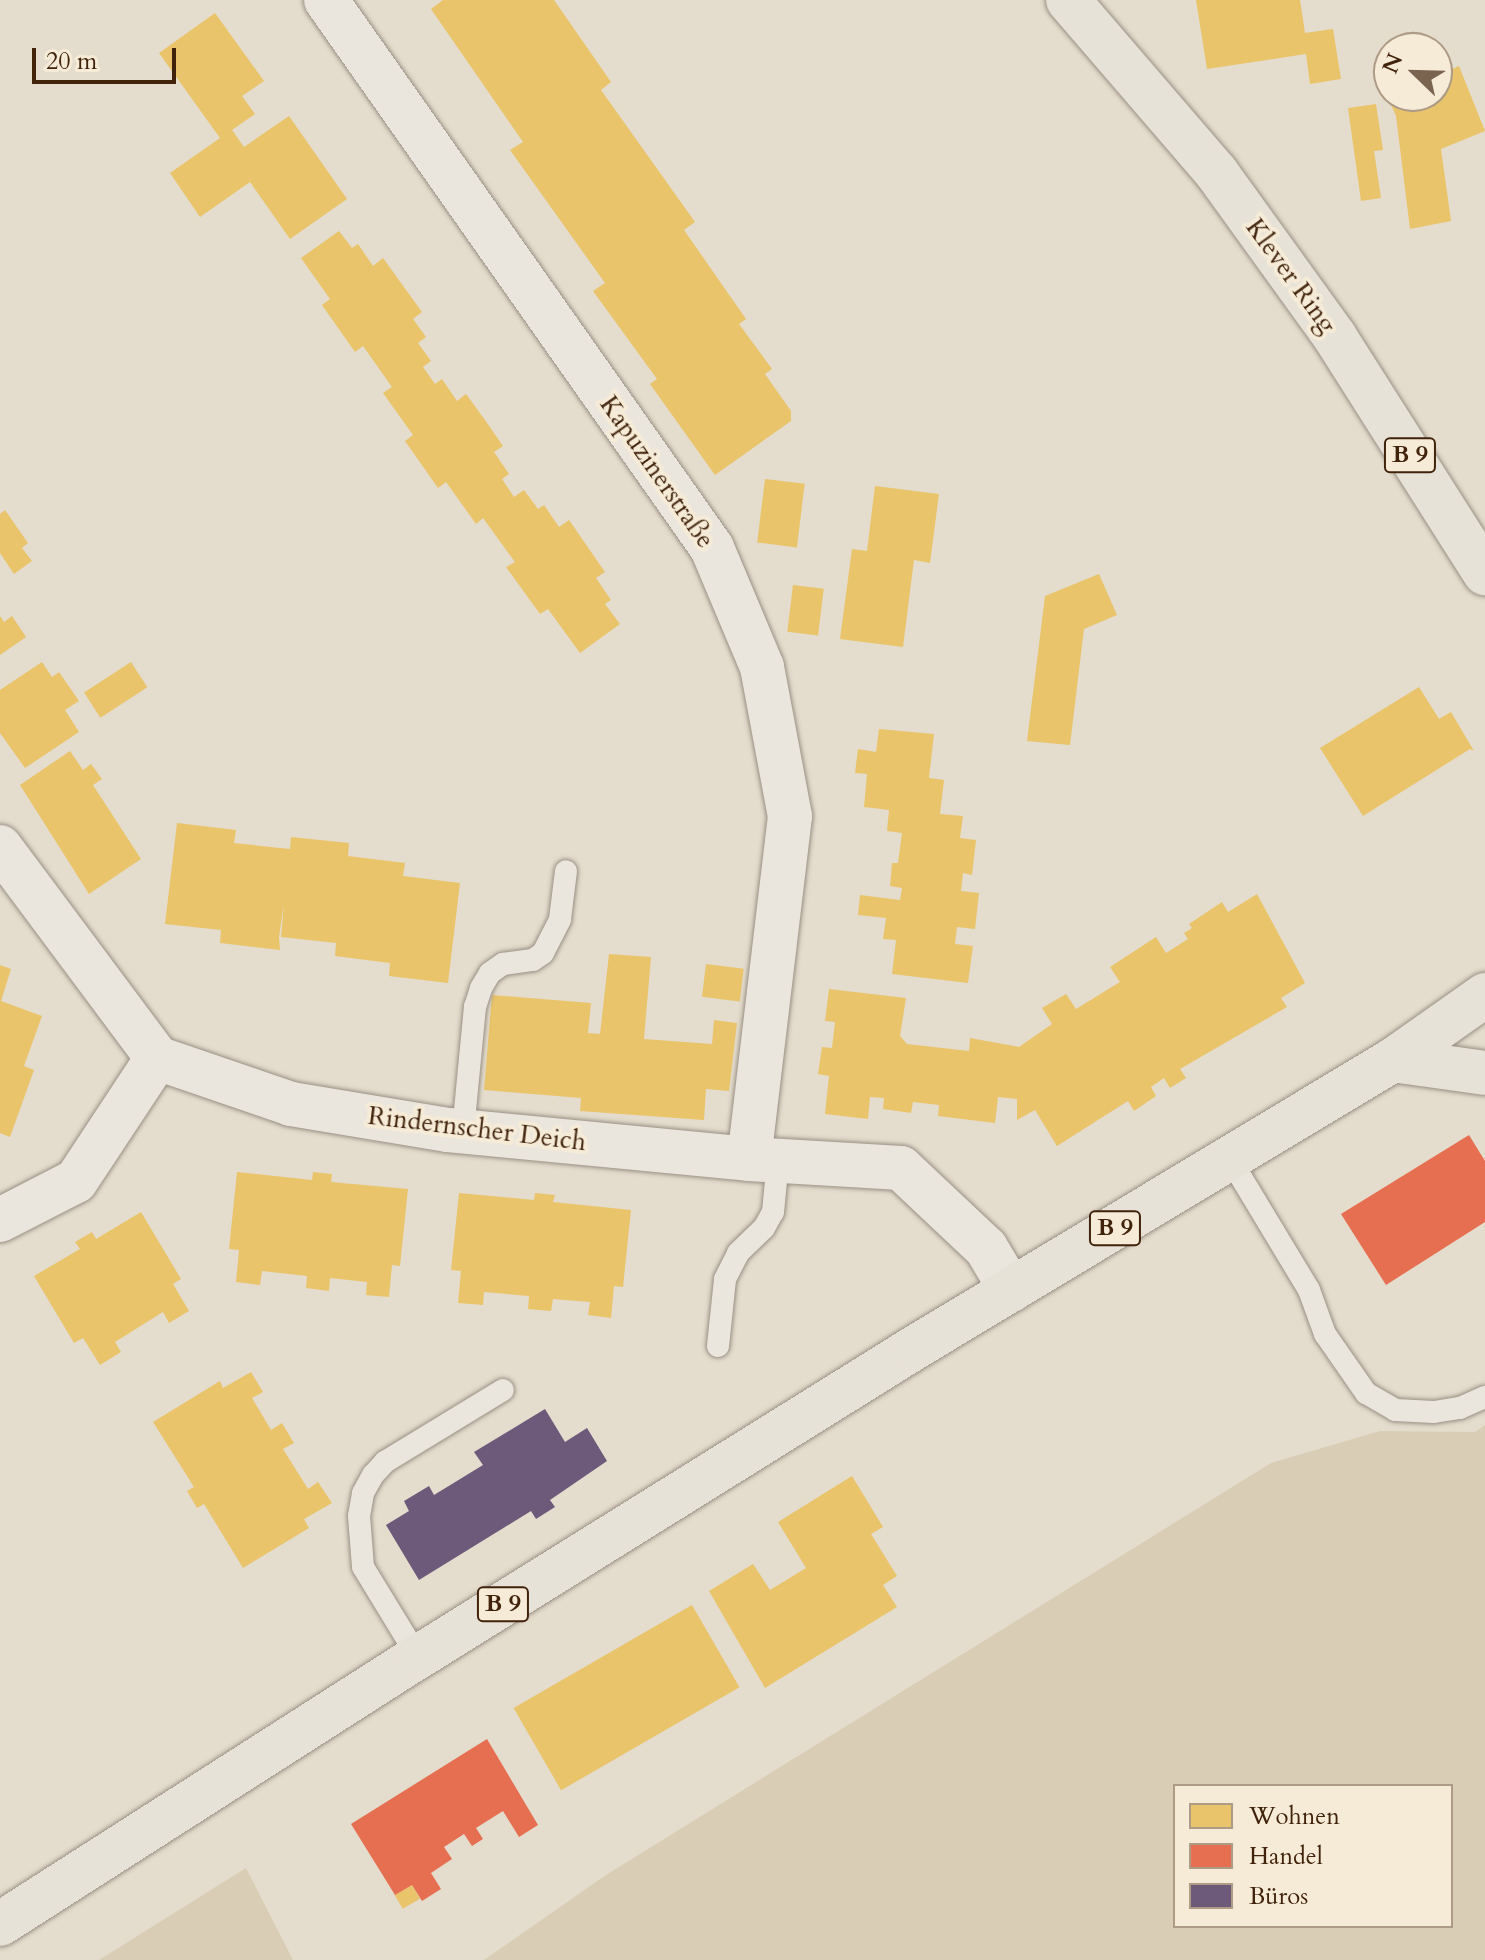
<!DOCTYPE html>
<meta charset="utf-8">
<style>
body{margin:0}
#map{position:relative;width:1485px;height:1960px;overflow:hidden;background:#e4dccc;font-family:Cardo,serif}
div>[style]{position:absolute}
.green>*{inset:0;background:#dacdb5}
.homes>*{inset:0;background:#e9c46a;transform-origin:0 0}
.shops>*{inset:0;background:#e76f51}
.offices>*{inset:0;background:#6d597a}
.roads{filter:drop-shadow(0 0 2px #999084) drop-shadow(0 0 2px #999084)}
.service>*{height:22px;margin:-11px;padding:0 11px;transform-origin:11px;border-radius:11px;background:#eae6de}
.minor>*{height:44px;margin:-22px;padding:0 22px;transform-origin:22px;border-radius:22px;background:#eae6de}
.primary>*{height:44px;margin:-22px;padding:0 22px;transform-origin:22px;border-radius:22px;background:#e7e2d8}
span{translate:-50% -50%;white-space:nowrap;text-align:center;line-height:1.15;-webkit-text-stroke:8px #f5ebd7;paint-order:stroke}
.shield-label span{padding:2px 6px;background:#f5ebd7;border:2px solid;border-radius:6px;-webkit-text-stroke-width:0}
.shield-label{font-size:24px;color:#41220b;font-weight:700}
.street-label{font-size:26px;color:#41220b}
.legend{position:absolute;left:1173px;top:1784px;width:280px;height:144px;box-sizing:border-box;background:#f5ebd7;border:2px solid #ad9b85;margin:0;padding:10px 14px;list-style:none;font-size:24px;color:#41220b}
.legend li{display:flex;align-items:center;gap:16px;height:40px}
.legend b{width:40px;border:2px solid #ad9b85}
.north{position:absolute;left:1373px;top:32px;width:80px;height:80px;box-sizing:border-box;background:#f5ebd7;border:2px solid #ad9b85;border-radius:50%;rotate:293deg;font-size:22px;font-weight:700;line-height:32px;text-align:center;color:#41220b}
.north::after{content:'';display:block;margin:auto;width:28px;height:36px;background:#7a634f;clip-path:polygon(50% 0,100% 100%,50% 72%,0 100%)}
.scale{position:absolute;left:32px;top:48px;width:144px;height:36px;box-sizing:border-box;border:4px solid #41220b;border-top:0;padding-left:10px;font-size:24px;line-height:28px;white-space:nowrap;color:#41220b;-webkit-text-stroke:6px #f5ebd7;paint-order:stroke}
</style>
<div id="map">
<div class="green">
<i style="clip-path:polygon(evenodd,1485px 1425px,1485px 1960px,484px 1960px,606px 1875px,1271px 1463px,1380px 1431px,1475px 1432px,1485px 1425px,1175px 1786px,1451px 1786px,1451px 1926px,1175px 1926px,1175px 1786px)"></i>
<i style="clip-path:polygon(246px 1868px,293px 1960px,99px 1960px)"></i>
</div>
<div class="homes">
<i style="clip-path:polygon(443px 0,554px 0,611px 82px,601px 90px,695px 222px,684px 230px,746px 319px,739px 324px,772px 369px,765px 374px,791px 411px,791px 421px,715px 475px,650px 384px,657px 379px,593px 291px,605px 283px,510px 150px,523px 142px,431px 9px)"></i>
<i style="clip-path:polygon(1196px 0,1300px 0,1305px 33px,1333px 29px,1341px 79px,1310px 84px,1306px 54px,1207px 69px)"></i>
<i style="clip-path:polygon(215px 13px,264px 81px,242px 96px,255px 114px,232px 130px,244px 147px,289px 116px,347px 199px,290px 239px,250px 182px,200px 217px,170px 173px,220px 138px,159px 53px)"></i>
<i style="clip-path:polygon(1459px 66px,1485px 131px,1441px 149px,1451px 221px,1410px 229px,1396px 116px,1388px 98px,1437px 96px,1437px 76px)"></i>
<i style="clip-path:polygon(1376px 104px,1383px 150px,1374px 151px,1381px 198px,1361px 201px,1348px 108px)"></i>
<i style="clip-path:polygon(339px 231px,352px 248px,358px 244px,373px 266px,383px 258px,422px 312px,413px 319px,426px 337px,418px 343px,431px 361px,423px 367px,435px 384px,442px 379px,457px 401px,466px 394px,485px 420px,503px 446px,494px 452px,509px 474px,502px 479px,514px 497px,524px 490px,538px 509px,544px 505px,559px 527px,569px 520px,605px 572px,596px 578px,611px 600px,605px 604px,620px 624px,580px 653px,548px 609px,540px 614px,506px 567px,515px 562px,483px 518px,476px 524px,446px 482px,438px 488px,405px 441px,413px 435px,383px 393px,392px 387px,363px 346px,355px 352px,322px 305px,330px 299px,301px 258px)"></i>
<i style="left:765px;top:479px;width:40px;height:64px;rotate:7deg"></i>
<i style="clip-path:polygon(875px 486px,939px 494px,930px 563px,914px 560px,903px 647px,840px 639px,852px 549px,867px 551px)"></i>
<i style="clip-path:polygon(5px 510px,28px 543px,22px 548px,32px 561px,14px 574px,0 553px,0 514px)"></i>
<i style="clip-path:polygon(1099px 574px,1117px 615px,1084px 629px,1070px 745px,1027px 741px,1045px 596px)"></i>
<i style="left:793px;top:585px;width:31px;height:47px;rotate:7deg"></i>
<i style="clip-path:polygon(0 616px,4px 622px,12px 616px,26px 637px,0 655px)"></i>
<i style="clip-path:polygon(42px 662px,52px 677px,59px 672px,79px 701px,65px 710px,79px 732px,25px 768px,0 733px,0 690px)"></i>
<i style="left:131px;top:662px;width:30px;height:56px;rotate:57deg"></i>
<i style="clip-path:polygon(1419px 687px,1439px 719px,1451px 712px,1474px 751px,1470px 749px,1363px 816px,1320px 748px)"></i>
<i style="clip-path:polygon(879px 729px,934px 734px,929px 778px,944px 780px,940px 814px,963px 816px,960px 838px,976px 840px,972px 875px,963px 873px,961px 891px,979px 893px,975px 929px,957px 927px,955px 944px,973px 946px,968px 983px,892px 974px,896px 940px,883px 939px,886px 918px,858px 915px,860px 895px,900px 900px,902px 888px,890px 886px,892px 863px,898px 863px,902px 833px,887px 831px,889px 810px,864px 807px,867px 774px,855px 773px,858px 749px,876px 752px)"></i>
<i style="clip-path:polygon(70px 751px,83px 770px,91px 764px,102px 779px,93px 785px,141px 859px,89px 894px,20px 785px)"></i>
<i style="clip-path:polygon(177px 823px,236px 830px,234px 843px,290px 849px,291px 837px,349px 843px,348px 856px,405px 863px,403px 876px,460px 883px,448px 983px,389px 976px,390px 963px,335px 956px,336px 943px,281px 937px,284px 903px,279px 937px,280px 950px,220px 943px,221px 930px,165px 924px)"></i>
<i style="clip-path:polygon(1257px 894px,1305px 983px,1281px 998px,1287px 1007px,1180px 1069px,1186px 1078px,1170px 1088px,1164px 1078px,1151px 1087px,1156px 1096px,1134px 1111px,1128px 1101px,1057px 1146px,1035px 1110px,1017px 1120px,1017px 1099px,998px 1097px,995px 1123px,938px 1116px,939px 1105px,913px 1102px,911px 1113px,883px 1109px,884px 1098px,870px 1097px,868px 1119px,825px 1114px,829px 1076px,818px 1074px,822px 1047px,832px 1048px,835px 1022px,825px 1021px,829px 989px,906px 998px,900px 1036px,907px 1044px,969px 1051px,970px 1038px,1019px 1047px,1052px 1024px,1042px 1008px,1066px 994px,1076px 1009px,1120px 982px,1110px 967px,1156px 937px,1166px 953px,1188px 939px,1184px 933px,1192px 928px,1189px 924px,1222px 902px,1228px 912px)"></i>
<i style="clip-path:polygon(609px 954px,651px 957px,644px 1039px,712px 1044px,714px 1020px,737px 1023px,729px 1091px,706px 1089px,704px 1120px,580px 1111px,581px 1098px,484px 1090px,492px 995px,591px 1003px,588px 1033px,600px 1034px)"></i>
<i style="left:706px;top:964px;width:38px;height:33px;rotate:7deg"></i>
<i style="clip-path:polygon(0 965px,11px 969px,1px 1001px,42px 1016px,24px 1066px,34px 1070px,10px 1137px,0 1133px)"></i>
<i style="clip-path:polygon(237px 1172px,312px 1180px,313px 1172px,332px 1174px,331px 1182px,408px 1189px,400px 1266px,392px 1265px,389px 1297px,366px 1295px,367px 1282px,330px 1278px,329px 1291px,306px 1288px,307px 1276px,262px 1271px,260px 1285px,236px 1282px,239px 1250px,229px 1249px)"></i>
<i style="clip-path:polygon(459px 1193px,534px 1200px,535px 1193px,555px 1195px,553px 1202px,631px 1210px,623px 1287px,614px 1286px,611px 1318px,588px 1315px,590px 1302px,553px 1299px,551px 1311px,528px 1309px,529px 1296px,484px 1292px,483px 1305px,458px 1303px,461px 1271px,451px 1270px)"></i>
<i style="clip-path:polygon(141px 1212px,181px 1279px,173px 1284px,189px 1311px,169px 1323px,163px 1312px,115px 1342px,121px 1352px,100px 1365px,83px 1338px,74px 1343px,34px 1276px,80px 1249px,75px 1242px,92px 1232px,96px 1239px)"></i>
<i style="clip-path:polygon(251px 1372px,263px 1392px,252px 1398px,271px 1430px,282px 1423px,294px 1443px,283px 1449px,308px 1489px,318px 1482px,332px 1503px,304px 1519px,309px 1528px,243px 1568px,204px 1504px,197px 1508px,187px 1491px,194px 1487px,153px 1422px,220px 1381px,223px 1388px)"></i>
<i style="clip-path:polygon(852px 1476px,883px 1527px,871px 1534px,897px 1576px,883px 1585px,897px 1607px,765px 1688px,709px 1591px,753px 1564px,770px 1590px,806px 1568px,778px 1522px)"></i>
<i style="left:692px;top:1605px;width:95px;height:206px;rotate:60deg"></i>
<i style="left:412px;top:1885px;width:16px;height:20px;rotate:60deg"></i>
</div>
<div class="shops">
<i style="clip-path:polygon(1469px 1135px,1485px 1161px,1485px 1222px,1386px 1285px,1341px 1214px)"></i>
<i style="clip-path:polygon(487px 1739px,538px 1825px,519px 1837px,503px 1811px,476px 1828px,483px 1839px,472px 1846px,464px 1834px,444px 1847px,452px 1859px,431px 1873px,441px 1889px,422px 1901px,412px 1885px,395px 1895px,351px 1824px)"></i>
</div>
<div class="offices">
<i style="clip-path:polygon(545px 1409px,565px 1442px,587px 1428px,607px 1461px,550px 1500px,555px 1507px,536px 1519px,531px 1511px,419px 1580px,386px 1525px,409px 1511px,404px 1501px,429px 1486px,434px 1495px,483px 1465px,474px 1452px)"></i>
</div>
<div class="roads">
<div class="service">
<i style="left:463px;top:1131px;width:125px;rotate:-84.5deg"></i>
<i style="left:475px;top:1007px;width:20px;rotate:-72deg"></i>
<i style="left:481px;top:988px;width:17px;rotate:-59deg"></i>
<i style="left:490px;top:973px;width:16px;rotate:-35deg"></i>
<i style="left:503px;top:964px;width:30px;rotate:-8deg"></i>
<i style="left:533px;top:960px;width:12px;rotate:-35deg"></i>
<i style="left:543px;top:953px;width:38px;rotate:-63deg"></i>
<i style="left:560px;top:919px;width:48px;rotate:-82.9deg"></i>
<i style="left:1230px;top:1159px;width:153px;rotate:58.9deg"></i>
<i style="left:1309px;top:1290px;width:47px;rotate:70deg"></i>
<i style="left:1325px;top:1334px;width:72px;rotate:55.2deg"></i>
<i style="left:1366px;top:1393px;width:34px;rotate:30deg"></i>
<i style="left:1395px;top:1410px;width:39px;rotate:3deg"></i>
<i style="left:1434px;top:1412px;width:26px;rotate:-9deg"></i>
<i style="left:1460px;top:1408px;width:27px;rotate:-24deg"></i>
<i style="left:718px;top:1346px;width:67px;rotate:-84deg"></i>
<i style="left:725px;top:1279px;width:29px;rotate:-63deg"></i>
<i style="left:738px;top:1253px;width:36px;rotate:-44deg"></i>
<i style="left:764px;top:1228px;width:18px;rotate:-61deg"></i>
<i style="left:773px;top:1212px;width:52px;rotate:-84.5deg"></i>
<i style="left:418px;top:1657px;width:105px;rotate:-121.4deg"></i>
<i style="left:363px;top:1567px;width:51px;rotate:-94.5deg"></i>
<i style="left:359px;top:1516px;width:23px;rotate:-80deg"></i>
<i style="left:363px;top:1493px;width:21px;rotate:-61deg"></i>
<i style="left:373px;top:1475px;width:18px;rotate:-47deg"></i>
<i style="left:385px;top:1462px;width:138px;rotate:-31.4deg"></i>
</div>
<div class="minor">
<i style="left:326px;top:0;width:670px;rotate:54.84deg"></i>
<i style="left:712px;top:548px;width:129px;rotate:67.2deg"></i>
<i style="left:762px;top:667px;width:152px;rotate:79.4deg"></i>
<i style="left:790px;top:816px;width:345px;rotate:96.8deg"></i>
<i style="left:0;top:847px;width:263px;rotate:53.3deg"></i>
<i style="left:157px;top:1058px;width:142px;rotate:18.9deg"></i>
<i style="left:291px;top:1104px;width:159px;rotate:9.4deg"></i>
<i style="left:448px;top:1130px;width:302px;rotate:5.5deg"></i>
<i style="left:749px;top:1159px;width:152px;rotate:3.4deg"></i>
<i style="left:901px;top:1168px;width:117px;rotate:43.3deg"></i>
<i style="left:986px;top:1248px;width:49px;rotate:59.2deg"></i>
<i style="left:0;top:1220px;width:85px;rotate:-27.2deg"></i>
<i style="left:76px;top:1181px;width:147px;rotate:-56.6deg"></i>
</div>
<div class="primary">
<i style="left:1068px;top:0;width:227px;rotate:49.3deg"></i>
<i style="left:1216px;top:172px;width:203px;rotate:54.2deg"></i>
<i style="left:1335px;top:337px;width:280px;rotate:57.6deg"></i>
<i style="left:1393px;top:1060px;width:93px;rotate:8deg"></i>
<i style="left:0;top:1924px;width:496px;rotate:-32.6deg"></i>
<i style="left:418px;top:1657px;width:584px;rotate:-31.92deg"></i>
<i style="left:914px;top:1348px;width:559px;rotate:-31.02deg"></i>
<i style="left:1393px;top:1060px;width:113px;rotate:-35.2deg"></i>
</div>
</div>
<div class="shield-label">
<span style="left:1410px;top:455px">B 9</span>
<span style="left:1115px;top:1228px">B 9</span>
<span style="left:503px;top:1604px">B 9</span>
</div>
<div class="street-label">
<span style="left:1291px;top:276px;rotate:54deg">Klever Ring</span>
<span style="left:657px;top:472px;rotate:55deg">Kapuzinerstraße</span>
<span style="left:477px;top:1129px;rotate:7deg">Rindernscher Deich</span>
</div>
<ul class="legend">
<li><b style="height:22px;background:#e9c46a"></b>Wohnen</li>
<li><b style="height:22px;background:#e76f51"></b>Handel</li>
<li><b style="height:22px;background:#6d597a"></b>Büros</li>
</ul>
<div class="north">N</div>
<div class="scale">20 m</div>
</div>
